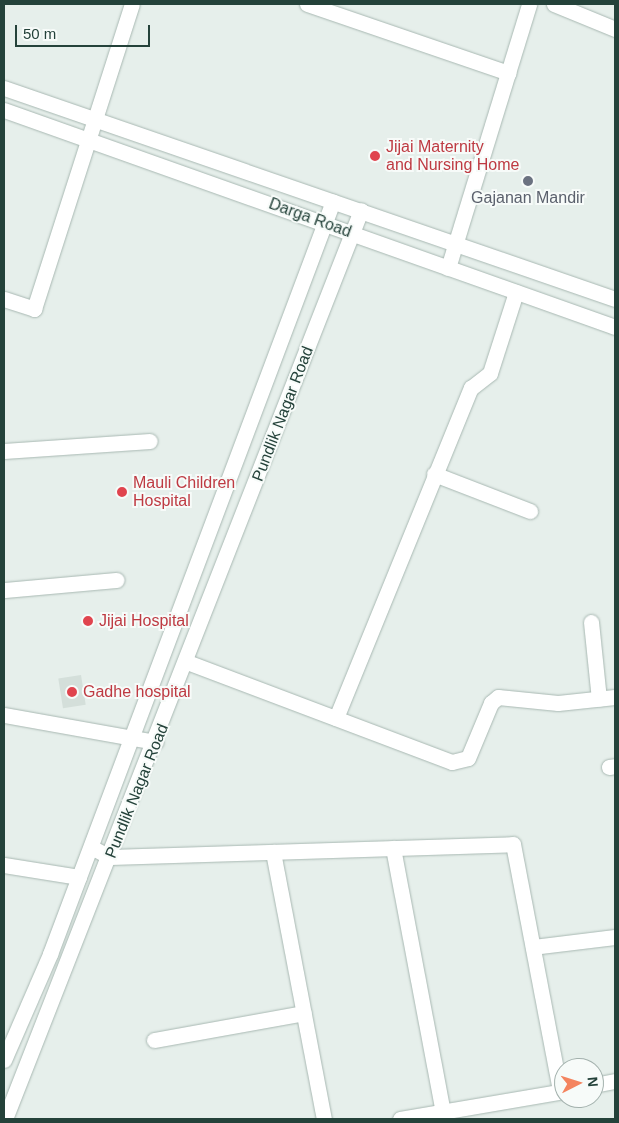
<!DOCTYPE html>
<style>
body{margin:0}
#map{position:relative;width:619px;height:1123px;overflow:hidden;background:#e6efeb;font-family:Helvetica,sans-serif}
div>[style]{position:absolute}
.built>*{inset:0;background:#d4dfda;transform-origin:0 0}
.roads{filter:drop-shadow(0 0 1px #a8b8b2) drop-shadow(0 0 1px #a8b8b2)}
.street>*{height:15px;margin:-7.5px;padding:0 7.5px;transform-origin:7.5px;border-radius:7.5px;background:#fff}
.secondary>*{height:15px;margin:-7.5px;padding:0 7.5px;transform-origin:7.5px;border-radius:7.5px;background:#fff}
.dots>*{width:14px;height:14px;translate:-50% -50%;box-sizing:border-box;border:2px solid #f7fbf9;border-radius:50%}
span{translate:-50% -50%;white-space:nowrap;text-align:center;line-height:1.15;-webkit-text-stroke:4px #f7fbf9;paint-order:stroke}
.health-label{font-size:16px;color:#be3a42}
.left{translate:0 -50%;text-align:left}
.worship-label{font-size:16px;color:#5b616d}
.street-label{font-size:16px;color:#24423a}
.frame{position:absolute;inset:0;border:5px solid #24423a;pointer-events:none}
.north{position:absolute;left:554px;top:1058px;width:50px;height:50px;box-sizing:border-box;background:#f7fbf9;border:1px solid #a3b1ad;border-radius:50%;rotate:85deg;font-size:14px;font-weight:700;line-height:20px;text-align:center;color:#24423a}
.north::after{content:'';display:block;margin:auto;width:18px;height:22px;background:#f4845f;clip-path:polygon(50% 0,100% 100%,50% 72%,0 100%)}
.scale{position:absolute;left:15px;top:25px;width:135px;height:22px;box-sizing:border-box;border:2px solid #24423a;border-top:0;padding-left:6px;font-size:15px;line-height:18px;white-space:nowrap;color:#24423a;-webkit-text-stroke:4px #f7fbf9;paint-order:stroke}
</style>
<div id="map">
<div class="built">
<i style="left:81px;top:675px;width:30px;height:23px;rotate:81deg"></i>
</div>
<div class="roads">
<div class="street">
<i style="left:307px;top:4px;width:213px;rotate:18.9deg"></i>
<i style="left:554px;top:4px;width:66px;rotate:22.3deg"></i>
<i style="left:4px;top:299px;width:32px;rotate:18deg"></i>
<i style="left:34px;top:309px;width:320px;rotate:-72.2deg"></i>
<i style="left:4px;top:451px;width:146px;rotate:-3.9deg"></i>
<i style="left:434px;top:474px;width:103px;rotate:21.1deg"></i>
<i style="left:4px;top:590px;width:113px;rotate:-5.1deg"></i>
<i style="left:591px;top:622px;width:77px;rotate:84.1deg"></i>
<i style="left:187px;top:662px;width:283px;rotate:20.7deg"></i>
<i style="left:452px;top:762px;width:16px;rotate:-14deg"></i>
<i style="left:468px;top:758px;width:60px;rotate:-67.3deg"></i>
<i style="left:491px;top:703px;width:9px;rotate:-41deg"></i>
<i style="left:498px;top:697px;width:60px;rotate:5.7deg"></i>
<i style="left:558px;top:703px;width:57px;rotate:-6deg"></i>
<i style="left:4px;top:715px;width:154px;rotate:10.1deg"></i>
<i style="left:336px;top:718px;width:357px;rotate:-67.8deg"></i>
<i style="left:471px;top:388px;width:24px;rotate:-38deg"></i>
<i style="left:490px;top:373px;width:85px;rotate:-72.2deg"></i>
<i style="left:609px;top:767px;width:6px;rotate:-9deg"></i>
<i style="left:91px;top:847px;width:21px;rotate:28deg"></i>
<i style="left:110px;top:857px;width:403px;rotate:-1.8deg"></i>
<i style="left:513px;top:844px;width:251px;rotate:79.2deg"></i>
<i style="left:393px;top:848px;width:269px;rotate:79.3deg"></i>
<i style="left:273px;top:852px;width:272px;rotate:79.2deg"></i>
<i style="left:4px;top:865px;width:76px;rotate:9.1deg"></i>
<i style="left:533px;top:947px;width:83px;rotate:-7deg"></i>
<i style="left:154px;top:1040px;width:152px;rotate:-10.2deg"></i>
<i style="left:594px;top:1085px;width:21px;rotate:-11deg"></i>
<i style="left:400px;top:1119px;width:166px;rotate:-9.7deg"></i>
</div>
<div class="secondary">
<i style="left:4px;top:88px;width:646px;rotate:19.05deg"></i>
<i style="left:4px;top:110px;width:648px;rotate:19.55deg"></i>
<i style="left:448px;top:268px;width:276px;rotate:-72.9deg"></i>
<i style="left:4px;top:1060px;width:116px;rotate:-66.5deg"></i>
<i style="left:50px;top:954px;width:804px;rotate:-69.4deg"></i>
<i style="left:5px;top:1119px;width:976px;rotate:-68.61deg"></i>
</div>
</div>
<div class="dots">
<i style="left:375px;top:156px;background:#e0444e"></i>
<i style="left:528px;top:181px;background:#6b7280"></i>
<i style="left:122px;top:492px;background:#e0444e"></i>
<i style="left:88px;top:621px;background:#e0444e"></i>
<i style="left:72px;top:692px;background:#e0444e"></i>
</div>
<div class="health-label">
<span class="left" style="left:386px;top:156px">Jijai Maternity<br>and Nursing Home</span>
<span class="left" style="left:133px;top:492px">Mauli Children<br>Hospital</span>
<span class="left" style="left:99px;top:621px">Jijai Hospital</span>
<span class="left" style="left:83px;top:692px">Gadhe hospital</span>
</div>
<div class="worship-label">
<span style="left:528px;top:198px">Gajanan Mandir</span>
</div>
<div class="street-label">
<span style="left:310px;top:218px;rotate:20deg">Darga Road</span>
<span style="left:283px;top:414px;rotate:-69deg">Pundlik Nagar Road</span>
<span style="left:137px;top:791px;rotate:-68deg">Pundlik Nagar Road</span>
</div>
<div class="frame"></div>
<div class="north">N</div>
<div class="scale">50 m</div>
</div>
